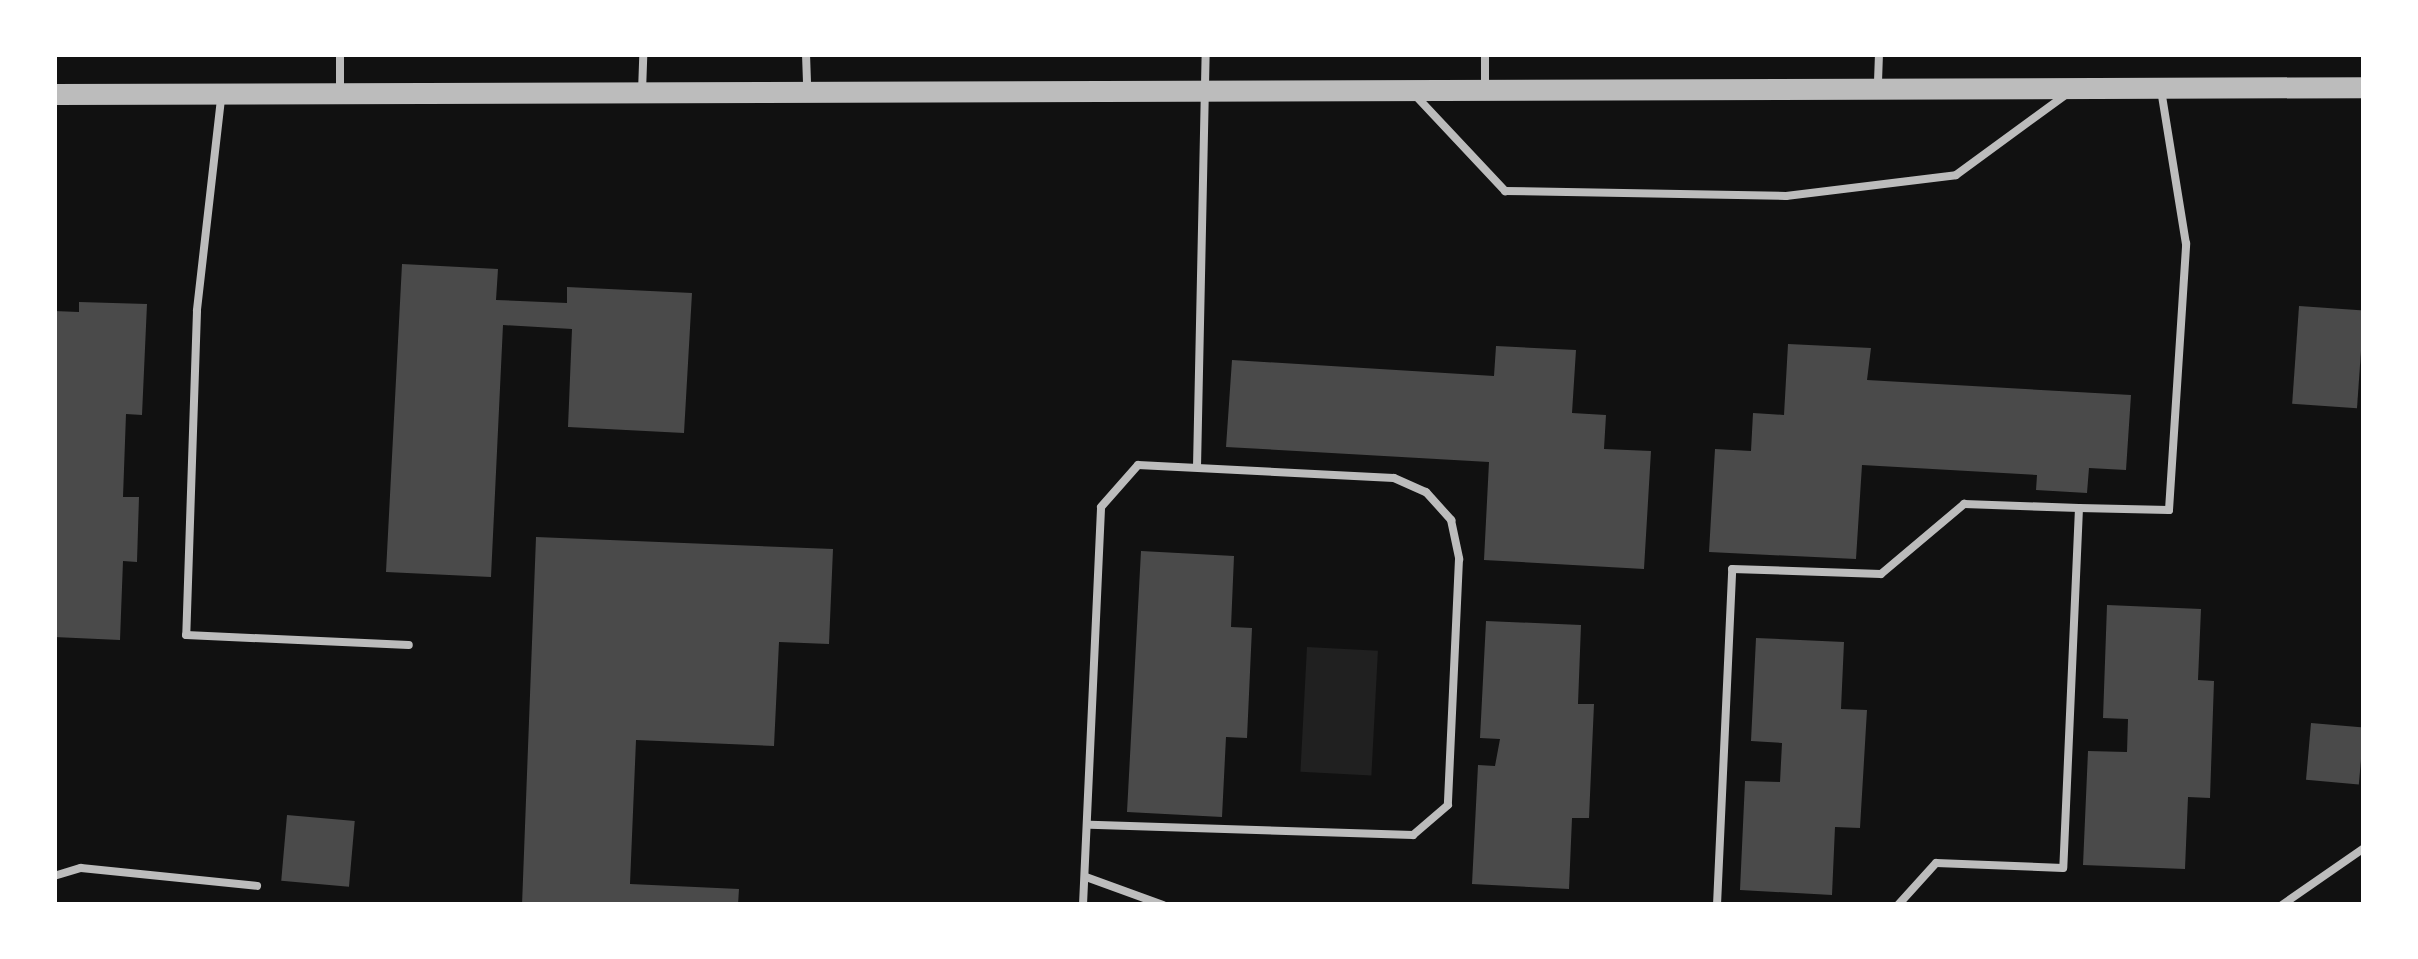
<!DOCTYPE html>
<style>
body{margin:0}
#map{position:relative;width:2418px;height:959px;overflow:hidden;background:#111;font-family:"Fira Sans",sans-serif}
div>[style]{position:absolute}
.green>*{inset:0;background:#202020;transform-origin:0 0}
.building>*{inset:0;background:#4a4a4a;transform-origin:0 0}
.service>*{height:8px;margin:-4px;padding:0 4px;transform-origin:4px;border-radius:4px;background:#bcbcbc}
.tertiary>*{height:21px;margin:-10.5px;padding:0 10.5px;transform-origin:10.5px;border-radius:10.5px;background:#bcbcbc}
span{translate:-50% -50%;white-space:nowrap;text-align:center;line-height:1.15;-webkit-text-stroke:12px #fff;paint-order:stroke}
.frame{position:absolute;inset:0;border:57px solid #fff;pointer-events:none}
</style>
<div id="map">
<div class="green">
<i style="left:1307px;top:647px;width:71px;height:125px;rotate:3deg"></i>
</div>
<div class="building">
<i style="clip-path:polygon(402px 264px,498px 269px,496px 300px,567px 303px,567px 287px,692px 293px,684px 433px,568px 427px,572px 329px,503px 325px,491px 577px,386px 572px)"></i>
<i style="clip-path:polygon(79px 302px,147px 304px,142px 415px,126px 414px,123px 497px,139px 497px,137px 562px,123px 561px,120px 640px,54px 637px,54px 311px,79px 312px)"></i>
<i style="left:2299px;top:306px;width:65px;height:98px;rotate:4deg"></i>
<i style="clip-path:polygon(1788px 344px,1871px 348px,1867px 380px,2131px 395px,2126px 470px,2089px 468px,2087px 493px,2036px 490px,2037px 475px,1862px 465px,1856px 559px,1709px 552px,1715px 449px,1751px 451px,1753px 413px,1784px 415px)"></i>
<i style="clip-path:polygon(1496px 346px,1576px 350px,1572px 413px,1606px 415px,1604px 449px,1651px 451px,1644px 569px,1484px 560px,1489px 462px,1226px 447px,1232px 360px,1494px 376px)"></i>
<i style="clip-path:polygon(536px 537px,833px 549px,829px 644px,779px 642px,774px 746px,636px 740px,630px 884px,739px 889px,738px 905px,522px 905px)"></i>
<i style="clip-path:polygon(1141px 551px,1234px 556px,1231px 627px,1252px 628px,1247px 738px,1226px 737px,1222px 817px,1127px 812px)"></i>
<i style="clip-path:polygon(2107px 605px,2201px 609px,2198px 680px,2214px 681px,2210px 798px,2188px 797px,2185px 869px,2083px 865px,2088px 751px,2127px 752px,2128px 719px,2103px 718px)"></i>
<i style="clip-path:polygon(1486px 621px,1581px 625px,1578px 704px,1594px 704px,1589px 818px,1572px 818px,1569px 889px,1472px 884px,1478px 765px,1495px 766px,1500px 739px,1480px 738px)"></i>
<i style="clip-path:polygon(1756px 638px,1844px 642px,1841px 709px,1867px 710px,1860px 828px,1835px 827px,1832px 895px,1740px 890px,1745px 781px,1780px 782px,1782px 743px,1751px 741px)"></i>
<i style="left:2311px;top:723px;width:53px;height:57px;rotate:5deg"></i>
<i style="left:287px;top:815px;width:68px;height:66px;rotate:5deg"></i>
</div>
<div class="service">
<i style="left:340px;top:54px;width:34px;rotate:90deg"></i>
<i style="left:806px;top:54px;width:34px;rotate:88deg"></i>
<i style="left:1878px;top:82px;width:28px;rotate:-88deg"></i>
<i style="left:1485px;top:88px;width:34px;rotate:-90deg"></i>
<i style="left:642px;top:92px;width:38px;rotate:-88deg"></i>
<i style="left:1415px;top:95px;width:132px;rotate:46.8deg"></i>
<i style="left:1505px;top:191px;width:281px;rotate:1deg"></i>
<i style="left:1786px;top:196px;width:171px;rotate:-7deg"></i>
<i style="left:1956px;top:175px;width:139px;rotate:-36.2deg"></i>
<i style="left:221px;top:99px;width:213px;rotate:96.5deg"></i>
<i style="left:197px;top:311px;width:324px;rotate:91.9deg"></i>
<i style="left:186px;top:635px;width:223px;rotate:2.6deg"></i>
<i style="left:1197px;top:467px;width:413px;rotate:-88.8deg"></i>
<i style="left:2079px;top:508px;width:90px;rotate:1.3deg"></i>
<i style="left:2169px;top:510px;width:267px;rotate:-86.3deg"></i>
<i style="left:2186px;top:244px;width:157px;rotate:-99.2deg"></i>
<i style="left:54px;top:876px;width:28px;rotate:-17deg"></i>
<i style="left:81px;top:868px;width:177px;rotate:5.8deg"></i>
<i style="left:1086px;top:877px;width:82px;rotate:20deg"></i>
<i style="left:1083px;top:905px;width:398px;rotate:-87.4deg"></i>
<i style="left:1101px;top:507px;width:56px;rotate:-48.6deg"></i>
<i style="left:1138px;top:465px;width:256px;rotate:2.9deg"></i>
<i style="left:1394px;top:478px;width:35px;rotate:24deg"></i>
<i style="left:1426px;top:492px;width:38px;rotate:48deg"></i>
<i style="left:1451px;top:520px;width:40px;rotate:78deg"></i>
<i style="left:1459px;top:559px;width:246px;rotate:92.6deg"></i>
<i style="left:1448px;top:805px;width:46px;rotate:139.4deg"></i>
<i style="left:1413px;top:835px;width:323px;rotate:-178.2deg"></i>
<i style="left:1717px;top:905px;width:336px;rotate:-87.4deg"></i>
<i style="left:1732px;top:569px;width:149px;rotate:1.9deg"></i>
<i style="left:1881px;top:574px;width:109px;rotate:-40.1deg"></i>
<i style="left:1964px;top:504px;width:115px;rotate:2deg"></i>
<i style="left:2079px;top:508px;width:360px;rotate:92.5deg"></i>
<i style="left:2063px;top:868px;width:127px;rotate:-177.7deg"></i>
<i style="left:1936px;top:863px;width:57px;rotate:132.1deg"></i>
<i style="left:2282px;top:905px;width:100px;rotate:-34.8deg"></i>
</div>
<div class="tertiary">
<i style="left:54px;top:94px;width:2310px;rotate:-0.17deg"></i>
</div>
<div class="frame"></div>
</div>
